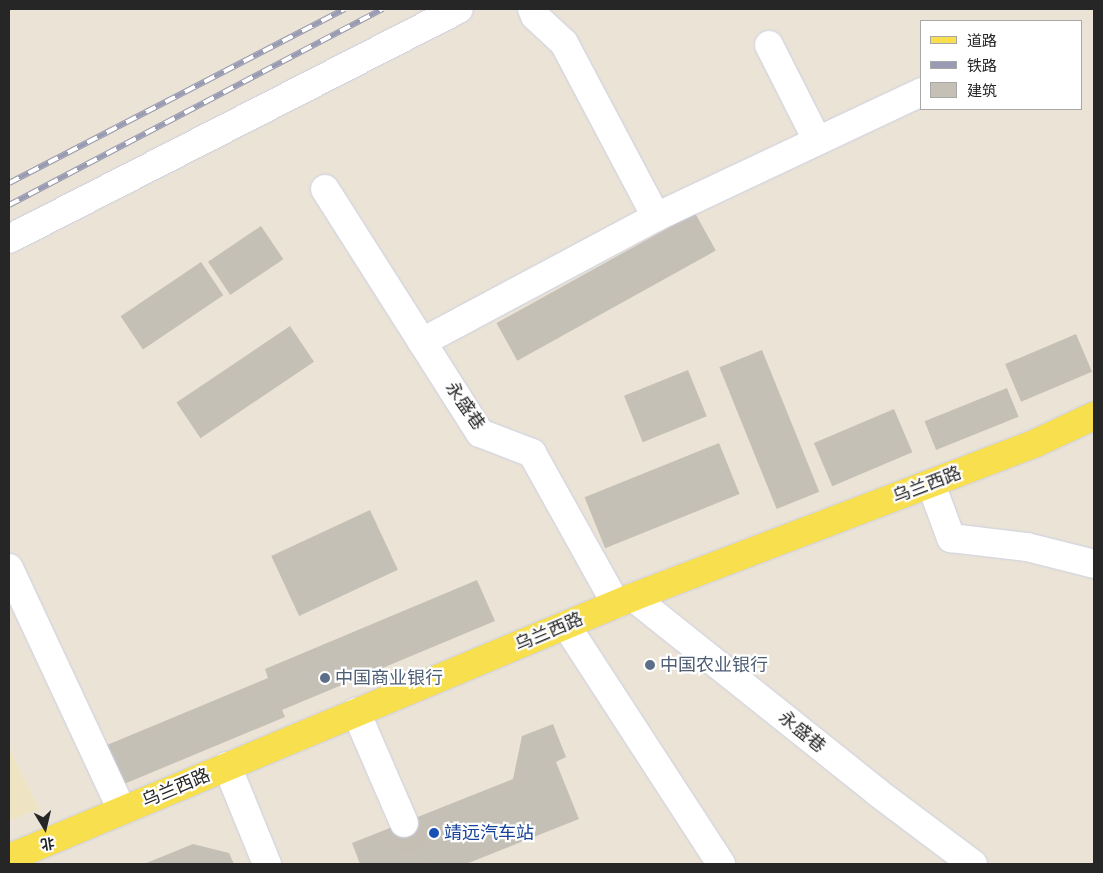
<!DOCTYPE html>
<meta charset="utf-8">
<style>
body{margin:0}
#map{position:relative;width:1103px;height:873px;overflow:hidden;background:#ebe4d6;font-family:Rubik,"Noto Sans SC",sans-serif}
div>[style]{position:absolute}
.education>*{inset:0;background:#eee4c4}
.building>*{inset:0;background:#c5c0b6;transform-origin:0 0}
.minor-tunnel>*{height:28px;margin-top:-14px;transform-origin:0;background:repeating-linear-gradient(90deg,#c4beb3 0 28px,transparent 0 42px)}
.roads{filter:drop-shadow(0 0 1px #cccee1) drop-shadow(0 0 1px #cccee1)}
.minor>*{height:28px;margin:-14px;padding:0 14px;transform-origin:14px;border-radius:14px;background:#fff}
.major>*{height:28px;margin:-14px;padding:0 14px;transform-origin:14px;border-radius:14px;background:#f8df4e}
.rail>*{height:5.5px;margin-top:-2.75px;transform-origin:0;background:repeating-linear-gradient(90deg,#fff 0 11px,#999bb2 0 22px);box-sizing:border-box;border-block:1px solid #999bb2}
.dots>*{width:14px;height:14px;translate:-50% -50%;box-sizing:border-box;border:2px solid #fff;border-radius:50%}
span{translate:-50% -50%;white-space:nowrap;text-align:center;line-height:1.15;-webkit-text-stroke:4.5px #fff;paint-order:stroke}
.street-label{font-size:18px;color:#262626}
.service-label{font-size:18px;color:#4e5e75}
.left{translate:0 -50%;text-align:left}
.transit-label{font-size:18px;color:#164399}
.frame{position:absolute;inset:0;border:10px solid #262626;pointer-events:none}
.legend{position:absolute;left:920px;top:20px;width:162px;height:90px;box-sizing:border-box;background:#fff;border:1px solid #a8a8a8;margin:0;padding:6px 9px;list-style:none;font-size:15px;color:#262626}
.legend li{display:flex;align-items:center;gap:10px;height:25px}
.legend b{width:25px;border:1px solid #a8a8a8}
.north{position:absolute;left:20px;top:803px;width:50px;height:50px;-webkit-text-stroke:4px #fff;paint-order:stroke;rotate:171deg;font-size:14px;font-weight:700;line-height:20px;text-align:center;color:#262626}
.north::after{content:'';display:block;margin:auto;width:18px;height:22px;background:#262626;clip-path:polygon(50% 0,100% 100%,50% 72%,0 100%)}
</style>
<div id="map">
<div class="education">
<i style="clip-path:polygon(9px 747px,39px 809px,9px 821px)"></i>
</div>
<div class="building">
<i style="left:695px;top:213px;width:43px;height:227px;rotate:61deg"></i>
<i style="left:261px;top:226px;width:40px;height:64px;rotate:56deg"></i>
<i style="left:201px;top:262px;width:40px;height:97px;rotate:56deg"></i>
<i style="left:290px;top:326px;width:43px;height:137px;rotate:56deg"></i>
<i style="left:1076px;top:334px;width:41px;height:77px;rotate:67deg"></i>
<i style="left:762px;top:350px;width:153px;height:46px;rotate:68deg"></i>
<i style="left:688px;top:370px;width:50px;height:69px;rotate:68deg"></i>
<i style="left:1007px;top:388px;width:31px;height:89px;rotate:68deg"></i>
<i style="left:894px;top:409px;width:47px;height:87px;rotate:67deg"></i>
<i style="left:719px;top:443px;width:55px;height:145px;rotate:68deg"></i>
<i style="left:370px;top:510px;width:66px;height:109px;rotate:65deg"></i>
<i style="clip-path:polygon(477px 580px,495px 621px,282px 710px,285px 717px,124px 784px,107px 745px,268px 678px,265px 669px)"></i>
<i style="clip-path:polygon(553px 724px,566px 757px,556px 762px,579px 819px,466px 864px,360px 864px,352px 843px,513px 779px,522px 736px)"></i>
<i style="clip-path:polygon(193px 844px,229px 853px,234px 864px,144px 864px)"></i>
</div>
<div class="minor-tunnel">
<i style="left:404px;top:823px;width:45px;rotate:66.3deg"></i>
</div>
<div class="roads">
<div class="minor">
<i style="left:532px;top:9px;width:8px;rotate:67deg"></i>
<i style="left:535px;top:16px;width:40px;rotate:43deg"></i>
<i style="left:564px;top:43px;width:197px;rotate:62.1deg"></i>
<i style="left:769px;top:45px;width:106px;rotate:63.2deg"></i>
<i style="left:325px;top:189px;width:289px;rotate:57.6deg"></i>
<i style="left:480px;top:433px;width:56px;rotate:21deg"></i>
<i style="left:532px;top:453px;width:173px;rotate:60.9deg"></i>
<i style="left:9px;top:239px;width:505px;rotate:-27.07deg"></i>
<i style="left:422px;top:342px;width:265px;rotate:-28.1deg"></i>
<i style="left:656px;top:217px;width:294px;rotate:-25.2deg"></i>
<i style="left:931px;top:484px;width:58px;rotate:69.7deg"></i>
<i style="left:951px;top:538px;width:77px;rotate:6.8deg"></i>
<i style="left:1027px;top:547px;width:69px;rotate:14.2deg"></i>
<i style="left:9px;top:568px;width:267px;rotate:65deg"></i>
<i style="left:633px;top:597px;width:312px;rotate:38.6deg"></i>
<i style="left:877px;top:792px;width:120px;rotate:36.9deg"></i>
<i style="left:566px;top:625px;width:285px;rotate:57deg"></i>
<i style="left:356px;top:712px;width:121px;rotate:66.6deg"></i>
<i style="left:227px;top:766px;width:106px;rotate:67.8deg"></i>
</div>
<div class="major">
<i style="left:9px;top:858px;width:676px;rotate:-22.7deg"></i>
<i style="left:633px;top:597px;width:431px;rotate:-20.9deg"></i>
<i style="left:1036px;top:443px;width:64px;rotate:-25deg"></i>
</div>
</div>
<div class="rail">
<i style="left:9px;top:183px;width:378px;rotate:-27.4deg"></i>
<i style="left:9px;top:205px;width:422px;rotate:-27.7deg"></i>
</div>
<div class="dots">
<i style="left:650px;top:665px;background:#5c6f8a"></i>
<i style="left:325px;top:678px;background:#5c6f8a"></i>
<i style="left:434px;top:833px;background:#1a4fb4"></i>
</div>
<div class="street-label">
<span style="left:465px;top:406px;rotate:55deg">永盛巷</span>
<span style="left:927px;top:485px;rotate:-21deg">乌兰西路</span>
<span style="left:549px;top:632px;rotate:-23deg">乌兰西路</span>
<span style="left:802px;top:732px;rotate:39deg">永盛巷</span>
<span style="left:176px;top:788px;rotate:-23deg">乌兰西路</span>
</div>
<div class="service-label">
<span class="left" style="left:660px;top:665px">中国农业银行</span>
<span class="left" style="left:335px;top:678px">中国商业银行</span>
</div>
<div class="transit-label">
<span class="left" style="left:444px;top:833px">靖远汽车站</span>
</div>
<div class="frame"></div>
<ul class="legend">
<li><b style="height:6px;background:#f8df4e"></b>道路</li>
<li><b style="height:6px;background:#999bb2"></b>铁路</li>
<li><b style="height:14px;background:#c5c0b6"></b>建筑</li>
</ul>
<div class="north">北</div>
</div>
